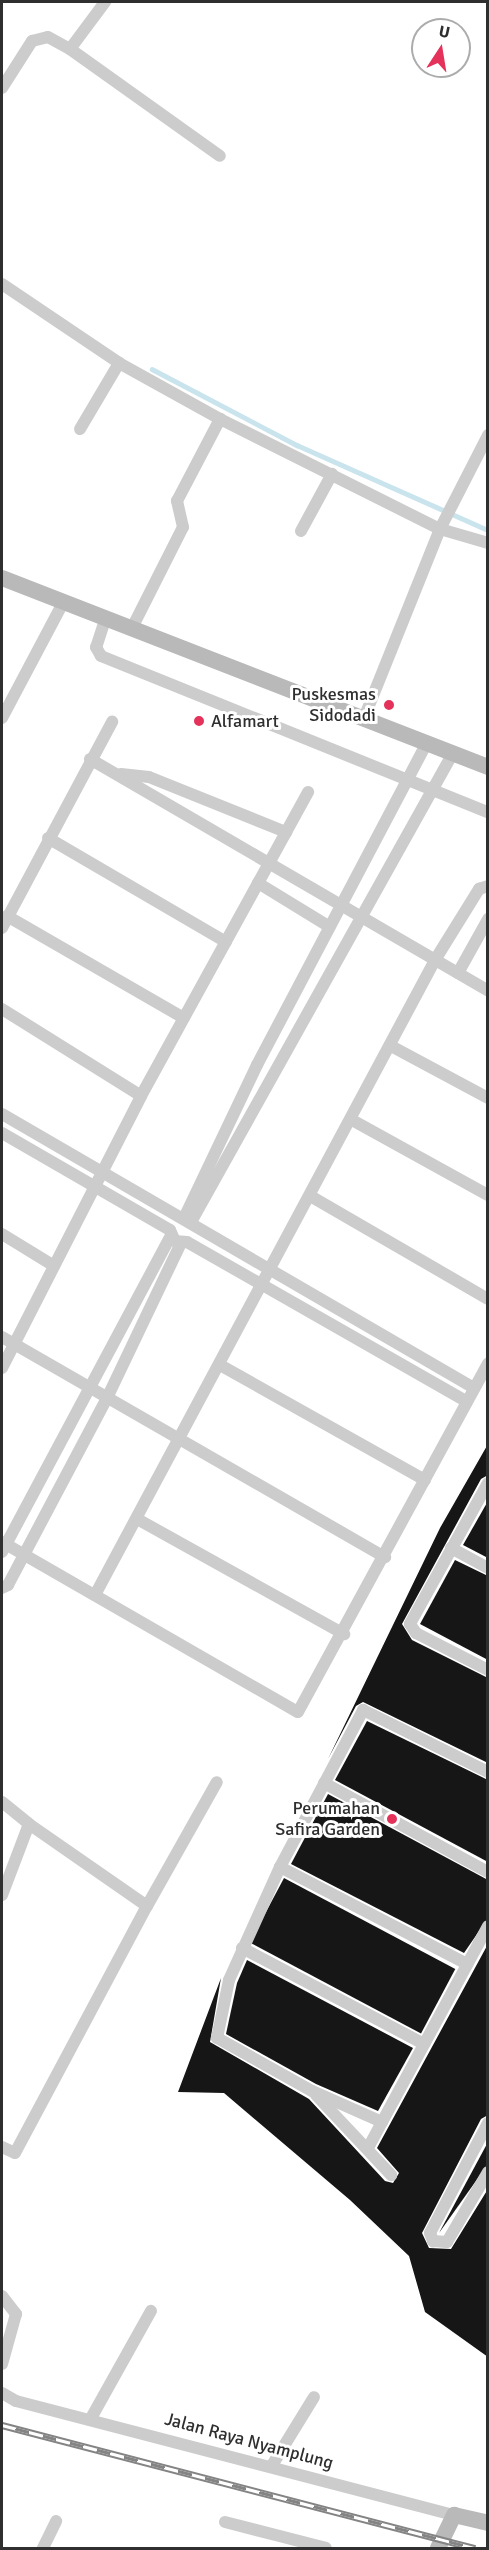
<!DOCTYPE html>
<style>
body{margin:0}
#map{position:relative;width:489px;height:2550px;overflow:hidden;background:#fff;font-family:Signika,sans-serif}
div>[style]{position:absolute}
.stream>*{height:4.5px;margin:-2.25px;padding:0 2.25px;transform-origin:2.25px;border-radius:2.25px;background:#c9e4ec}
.building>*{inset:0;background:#161616;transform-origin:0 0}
.street>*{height:12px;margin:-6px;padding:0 6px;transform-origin:6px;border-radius:6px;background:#ccc}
.secondary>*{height:16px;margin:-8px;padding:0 8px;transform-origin:8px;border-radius:8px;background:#b9b9b9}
.rail>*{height:7px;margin-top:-3.5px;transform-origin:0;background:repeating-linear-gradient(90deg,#fff 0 14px,#848484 0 28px);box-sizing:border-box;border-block:2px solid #848484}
.dots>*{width:16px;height:16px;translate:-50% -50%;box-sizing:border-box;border:3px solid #fff;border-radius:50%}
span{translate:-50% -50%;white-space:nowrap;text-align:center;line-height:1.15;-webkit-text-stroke:6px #fff;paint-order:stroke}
.poi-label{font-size:18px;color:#2f2f2f}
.right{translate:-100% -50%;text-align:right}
.left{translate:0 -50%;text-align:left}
.street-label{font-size:18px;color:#2f2f2f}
.frame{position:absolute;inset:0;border:3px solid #2f2f2f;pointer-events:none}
.north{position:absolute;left:411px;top:18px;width:60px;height:60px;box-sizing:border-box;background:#fff;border:2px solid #acacac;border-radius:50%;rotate:12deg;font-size:16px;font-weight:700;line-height:24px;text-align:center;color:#2f2f2f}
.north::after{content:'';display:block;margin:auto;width:21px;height:27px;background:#e4325a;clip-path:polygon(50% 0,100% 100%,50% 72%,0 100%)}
</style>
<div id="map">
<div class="stream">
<i style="left:152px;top:369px;width:164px;rotate:27.7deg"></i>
<i style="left:297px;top:445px;width:209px;rotate:24deg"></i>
</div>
<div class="building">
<i style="clip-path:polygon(488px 1444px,488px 1475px,481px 1479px,402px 1624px,412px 1640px,488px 1678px,488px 1763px,363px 1702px,356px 1706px,328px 1759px,440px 1528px)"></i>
<i style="clip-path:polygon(488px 1501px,488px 1558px,463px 1545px)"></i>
<i style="clip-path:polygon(455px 1560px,488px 1576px,488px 1660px,420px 1624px)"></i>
<i style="clip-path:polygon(367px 1721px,488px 1780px,488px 1862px,335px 1780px)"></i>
<i style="clip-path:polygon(328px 1794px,488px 1880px,488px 1918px,464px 1953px,291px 1864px)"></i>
<i style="left:284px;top:1878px;width:194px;height:73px;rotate:28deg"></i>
<i style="clip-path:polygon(488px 1944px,488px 2115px,481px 2119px,422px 2233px,429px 2248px,451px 2249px,488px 2189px,488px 2357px,425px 2312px,409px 2256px,350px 2200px,224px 2093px,178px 2092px,221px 1978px,210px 2042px,309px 2099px,385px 2181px,393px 2183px,399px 2173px,377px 2148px)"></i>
<i style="clip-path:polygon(247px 1960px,413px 2048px,378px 2111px,316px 2084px,226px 2034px,237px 1983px)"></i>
<i style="clip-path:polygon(488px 2142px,488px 2164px,439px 2233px)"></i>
</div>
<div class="street">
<i style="left:70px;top:49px;width:184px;rotate:35.5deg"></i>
<i style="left:2px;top:88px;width:56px;rotate:-57.4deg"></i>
<i style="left:32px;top:41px;width:16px;rotate:-14deg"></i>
<i style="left:48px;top:37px;width:25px;rotate:29deg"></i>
<i style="left:70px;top:49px;width:59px;rotate:-53.3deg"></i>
<i style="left:2px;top:284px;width:141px;rotate:34deg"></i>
<i style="left:119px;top:363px;width:115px;rotate:29deg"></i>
<i style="left:220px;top:419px;width:246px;rotate:26.6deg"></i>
<i style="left:440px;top:529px;width:50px;rotate:16.3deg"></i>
<i style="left:80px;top:429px;width:77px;rotate:-59.4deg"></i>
<i style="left:301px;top:531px;width:65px;rotate:-61.5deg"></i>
<i style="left:106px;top:617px;width:32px;rotate:108deg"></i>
<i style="left:96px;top:647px;width:10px;rotate:61deg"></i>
<i style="left:101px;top:656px;width:417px;rotate:22deg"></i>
<i style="left:132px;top:628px;width:113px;rotate:-63.2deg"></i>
<i style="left:183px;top:527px;width:27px;rotate:-103deg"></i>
<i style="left:177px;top:501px;width:93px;rotate:-62.3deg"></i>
<i style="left:2px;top:718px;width:132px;rotate:-62.1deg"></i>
<i style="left:364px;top:718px;width:204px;rotate:-68.1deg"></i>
<i style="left:440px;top:529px;width:106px;rotate:-62.9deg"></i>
<i style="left:90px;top:759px;width:461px;rotate:30.2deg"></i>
<i style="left:121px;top:774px;width:28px;rotate:6deg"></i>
<i style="left:149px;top:777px;width:148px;rotate:21.9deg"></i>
<i style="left:48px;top:838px;width:206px;rotate:30.3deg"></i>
<i style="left:258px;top:883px;width:84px;rotate:31.4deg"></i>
<i style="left:7px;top:916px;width:204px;rotate:30deg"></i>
<i style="left:2px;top:928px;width:234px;rotate:-61.9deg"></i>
<i style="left:458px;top:973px;width:62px;rotate:-60.9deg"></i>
<i style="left:2px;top:1009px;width:164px;rotate:32deg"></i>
<i style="left:391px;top:1046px;width:110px;rotate:28.2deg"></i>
<i style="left:2px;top:1114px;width:546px;rotate:30.14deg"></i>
<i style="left:352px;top:1120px;width:155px;rotate:28.9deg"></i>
<i style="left:2px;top:1133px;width:194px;rotate:30deg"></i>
<i style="left:170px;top:1230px;width:12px;rotate:66deg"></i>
<i style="left:175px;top:1241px;width:12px;rotate:5deg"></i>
<i style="left:187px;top:1242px;width:322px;rotate:29.7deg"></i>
<i style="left:312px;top:1197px;width:203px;rotate:30.1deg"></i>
<i style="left:184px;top:1218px;width:170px;rotate:-64.5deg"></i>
<i style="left:257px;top:1065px;width:365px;rotate:-62.2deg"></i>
<i style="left:191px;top:1222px;width:537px;rotate:-60.81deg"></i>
<i style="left:2px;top:1234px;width:61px;rotate:31.6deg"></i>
<i style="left:2px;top:1337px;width:442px;rotate:29.9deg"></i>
<i style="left:220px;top:1365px;width:235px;rotate:29.3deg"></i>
<i style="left:2px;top:1368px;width:305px;rotate:-62.9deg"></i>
<i style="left:141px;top:1096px;width:347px;rotate:-61.2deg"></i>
<i style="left:488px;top:1483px;width:161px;rotate:119deg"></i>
<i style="left:410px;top:1624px;width:11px;rotate:56deg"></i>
<i style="left:416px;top:1633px;width:81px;rotate:27.2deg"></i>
<i style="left:139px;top:1520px;width:235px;rotate:29.1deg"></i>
<i style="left:2px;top:1542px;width:341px;rotate:29.9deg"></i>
<i style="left:298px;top:1712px;width:397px;rotate:-61.4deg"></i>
<i style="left:451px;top:1548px;width:42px;rotate:28.4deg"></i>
<i style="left:2px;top:1552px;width:358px;rotate:-61.9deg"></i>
<i style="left:2px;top:1588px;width:7px;rotate:-27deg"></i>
<i style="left:8px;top:1585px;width:214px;rotate:-62.1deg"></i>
<i style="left:108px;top:1396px;width:170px;rotate:-64.5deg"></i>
<i style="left:95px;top:1595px;width:720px;rotate:-61.83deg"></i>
<i style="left:435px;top:960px;width:84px;rotate:-58.2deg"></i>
<i style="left:479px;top:889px;width:9px;rotate:-18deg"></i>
<i style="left:324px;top:1783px;width:187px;rotate:28.5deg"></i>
<i style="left:2px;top:1802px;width:35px;rotate:39deg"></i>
<i style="left:29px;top:1824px;width:76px;rotate:110.8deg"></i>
<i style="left:280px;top:1867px;width:211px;rotate:27.4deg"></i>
<i style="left:147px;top:1906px;width:142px;rotate:-60.6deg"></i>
<i style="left:242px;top:1948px;width:206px;rotate:27.8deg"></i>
<i style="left:316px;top:2095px;width:110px;rotate:46.8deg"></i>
<i style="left:382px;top:2122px;width:77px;rotate:-156.1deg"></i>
<i style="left:312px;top:2091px;width:109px;rotate:-150.8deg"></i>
<i style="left:217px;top:2038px;width:59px;rotate:-78.3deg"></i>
<i style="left:229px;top:1980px;width:124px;rotate:-65.7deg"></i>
<i style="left:280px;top:1867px;width:178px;rotate:-62.1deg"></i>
<i style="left:363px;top:1710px;width:140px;rotate:26.4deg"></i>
<i style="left:488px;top:2123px;width:124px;rotate:117.8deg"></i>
<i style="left:430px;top:2233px;width:9px;rotate:69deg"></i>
<i style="left:433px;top:2241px;width:14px;rotate:4deg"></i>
<i style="left:447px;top:2242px;width:81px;rotate:-59.6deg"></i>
<i style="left:2px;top:2147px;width:14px;rotate:25deg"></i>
<i style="left:15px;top:2153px;width:280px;rotate:-61.9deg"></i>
<i style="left:147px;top:1906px;width:144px;rotate:-145.2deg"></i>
<i style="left:368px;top:2148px;width:252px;rotate:-61.6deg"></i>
<i style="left:2px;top:2296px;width:23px;rotate:52deg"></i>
<i style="left:16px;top:2314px;width:52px;rotate:105.6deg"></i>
<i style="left:2px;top:2393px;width:16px;rotate:30deg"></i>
<i style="left:16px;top:2401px;width:453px;rotate:14.6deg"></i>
<i style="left:90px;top:2420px;width:125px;rotate:-60.8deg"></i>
<i style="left:271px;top:2467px;width:82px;rotate:-58.4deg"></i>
<i style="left:225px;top:2522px;width:104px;rotate:14.4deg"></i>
<i style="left:43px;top:2548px;width:30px;rotate:-64deg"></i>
</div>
<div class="secondary">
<i style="left:2px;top:578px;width:521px;rotate:21.25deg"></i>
<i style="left:438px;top:2548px;width:37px;rotate:-64deg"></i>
<i style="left:454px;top:2515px;width:35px;rotate:13deg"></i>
</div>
<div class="rail">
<i style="left:2px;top:2425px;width:489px;rotate:14.6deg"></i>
</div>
<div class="dots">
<i style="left:389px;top:705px;background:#e4325a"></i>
<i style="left:199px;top:721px;background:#e4325a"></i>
<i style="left:392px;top:1819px;background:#e4325a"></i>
</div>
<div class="poi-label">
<span class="right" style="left:376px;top:705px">Puskesmas<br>Sidodadi</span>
<span class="left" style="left:211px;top:721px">Alfamart</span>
<span class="right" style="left:380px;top:1819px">Perumahan<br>Safira Garden</span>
</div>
<div class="street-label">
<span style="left:249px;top:2441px;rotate:15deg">Jalan Raya Nyamplung</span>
</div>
<div class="frame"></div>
<div class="north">U</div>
</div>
